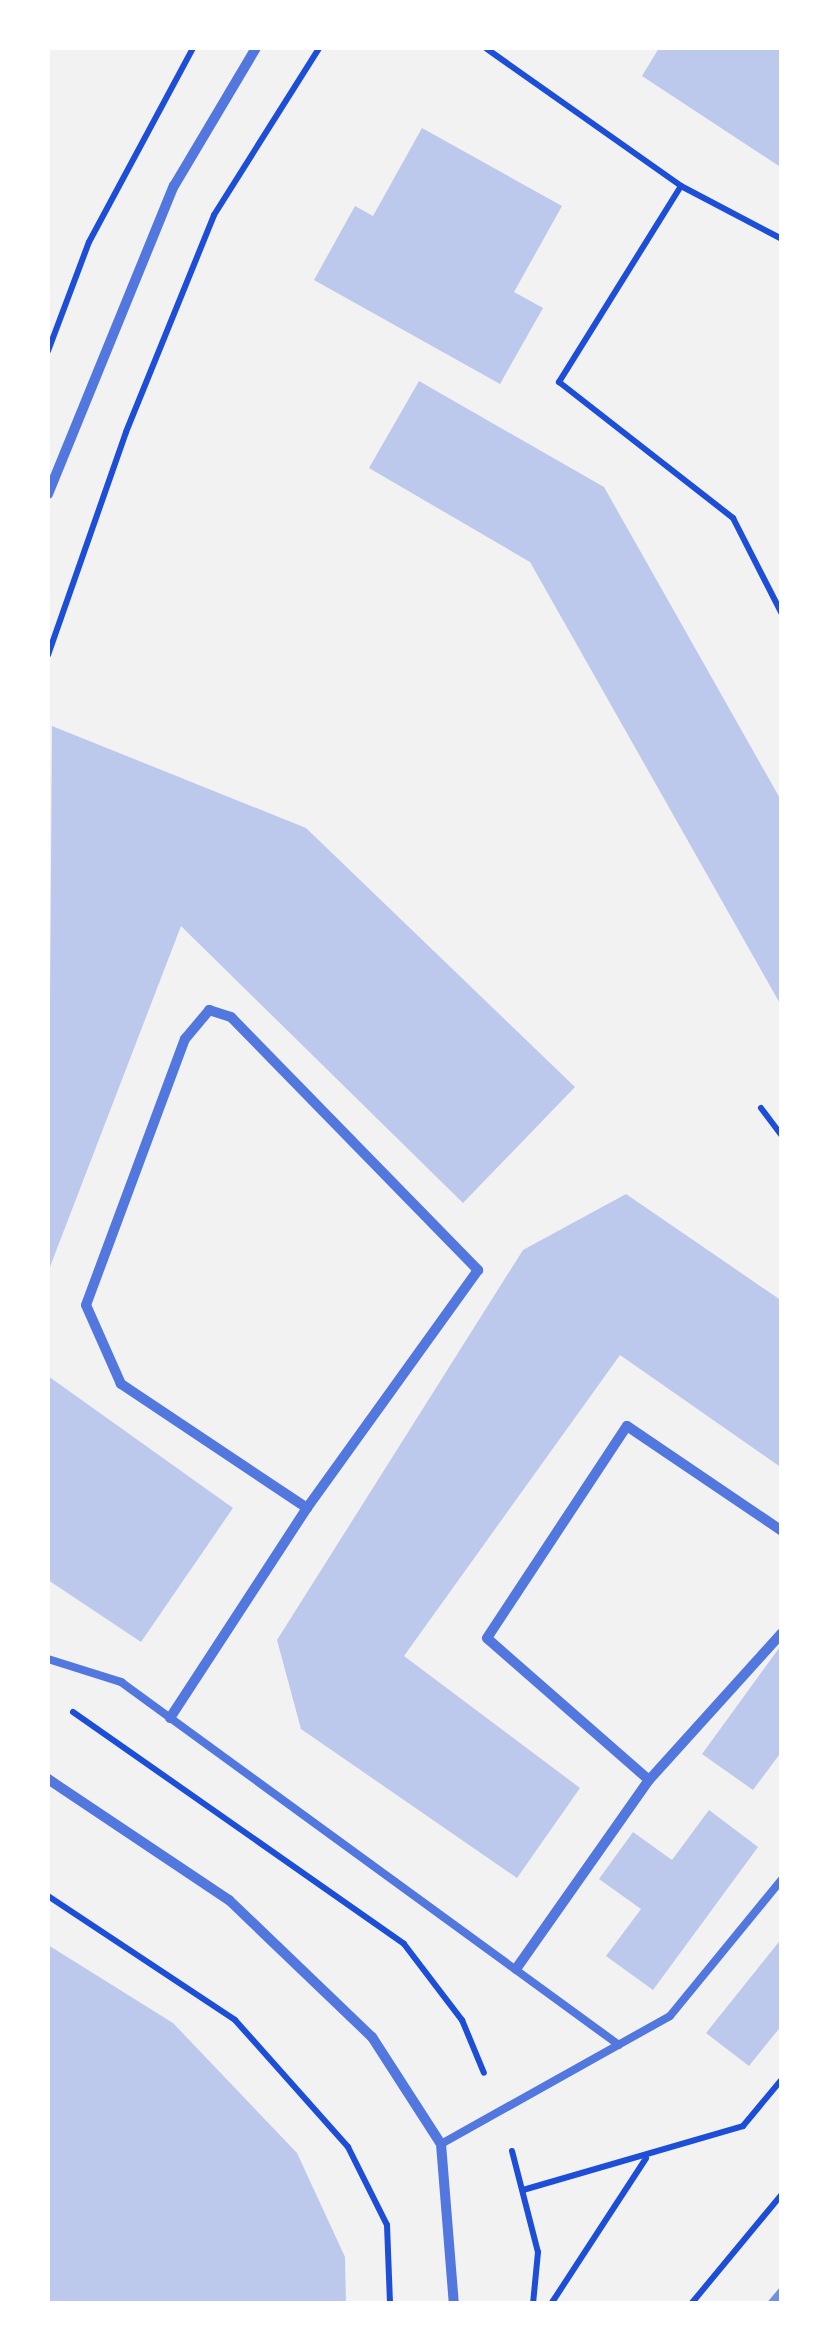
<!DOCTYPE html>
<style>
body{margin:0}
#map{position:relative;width:829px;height:2351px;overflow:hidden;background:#f2f2f2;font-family:Signika,sans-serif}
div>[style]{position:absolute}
.building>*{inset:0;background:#bdc9ec}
.path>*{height:6px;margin:-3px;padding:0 3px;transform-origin:3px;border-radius:3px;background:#1d4ed8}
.service>*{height:8px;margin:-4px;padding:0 4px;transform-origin:4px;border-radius:4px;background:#5277de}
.minor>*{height:10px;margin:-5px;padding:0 5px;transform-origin:5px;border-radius:5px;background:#5277de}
.rail>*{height:8px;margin:-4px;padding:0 4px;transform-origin:4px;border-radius:4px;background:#7290e2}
span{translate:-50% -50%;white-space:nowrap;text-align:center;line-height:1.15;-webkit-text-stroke:8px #fff;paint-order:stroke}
.frame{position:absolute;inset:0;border:50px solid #fff;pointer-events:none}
</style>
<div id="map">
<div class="building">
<i style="clip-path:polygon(659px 48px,782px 48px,782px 168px,642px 76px)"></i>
<i style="clip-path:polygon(422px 128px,562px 206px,514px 292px,543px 308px,500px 384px,314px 280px,355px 206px,373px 216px)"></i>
<i style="clip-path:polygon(419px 381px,604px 487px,782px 802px,782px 1007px,530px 562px,369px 468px)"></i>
<i style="clip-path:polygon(52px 726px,306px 828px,575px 1087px,463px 1203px,181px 926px,48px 1272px)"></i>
<i style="clip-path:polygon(626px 1194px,782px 1301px,782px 1468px,620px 1355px,404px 1656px,580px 1788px,517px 1878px,301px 1729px,277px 1640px,523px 1250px)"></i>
<i style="clip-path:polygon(48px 1376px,233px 1508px,141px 1642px,48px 1580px)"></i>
<i style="clip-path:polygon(782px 1644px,782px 1751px,753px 1790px,702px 1754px)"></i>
<i style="clip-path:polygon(709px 1810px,758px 1847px,653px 1990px,606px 1956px,641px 1909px,599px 1879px,633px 1832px,672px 1860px)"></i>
<i style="clip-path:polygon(782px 1938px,782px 2025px,749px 2066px,706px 2033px)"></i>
<i style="clip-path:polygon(48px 1945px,173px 2023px,297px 2153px,345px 2257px,346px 2304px,48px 2304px)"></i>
</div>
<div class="path">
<i style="left:487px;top:49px;width:237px;rotate:35.2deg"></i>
<i style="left:681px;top:186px;width:231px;rotate:121.9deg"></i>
<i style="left:559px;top:382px;width:221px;rotate:38deg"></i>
<i style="left:733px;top:518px;width:108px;rotate:63deg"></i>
<i style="left:681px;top:186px;width:114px;rotate:27.7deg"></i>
<i style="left:48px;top:351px;width:116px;rotate:-69.4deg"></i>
<i style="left:89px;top:242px;width:220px;rotate:-61.8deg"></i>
<i style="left:48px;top:655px;width:236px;rotate:-70.7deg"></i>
<i style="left:126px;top:432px;width:234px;rotate:-67.9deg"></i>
<i style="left:214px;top:215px;width:197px;rotate:-57.8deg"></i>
<i style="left:761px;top:1108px;width:35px;rotate:53deg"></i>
<i style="left:73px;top:1712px;width:404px;rotate:35deg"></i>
<i style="left:404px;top:1944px;width:96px;rotate:52.7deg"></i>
<i style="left:462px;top:2020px;width:57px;rotate:67.5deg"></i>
<i style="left:48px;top:1896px;width:224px;rotate:33.5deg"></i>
<i style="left:235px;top:2020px;width:170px;rotate:48.3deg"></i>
<i style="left:348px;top:2147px;width:87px;rotate:63.4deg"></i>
<i style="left:387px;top:2225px;width:79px;rotate:87.8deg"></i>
<i style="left:512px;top:2151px;width:104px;rotate:75.6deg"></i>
<i style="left:538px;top:2252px;width:52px;rotate:95.5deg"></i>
<i style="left:523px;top:2190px;width:229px;rotate:-16.2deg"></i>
<i style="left:743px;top:2126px;width:61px;rotate:-50.3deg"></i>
<i style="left:551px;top:2304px;width:174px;rotate:-56.9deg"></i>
<i style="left:691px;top:2304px;width:143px;rotate:-50.4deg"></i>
</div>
<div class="service">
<i style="left:48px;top:1659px;width:77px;rotate:17.5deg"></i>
<i style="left:121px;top:1682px;width:616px;rotate:36.09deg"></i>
<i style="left:441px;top:2144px;width:262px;rotate:-29.2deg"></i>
<i style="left:670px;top:2016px;width:177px;rotate:-50.7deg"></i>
</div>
<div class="minor">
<i style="left:48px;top:494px;width:333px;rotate:-67.8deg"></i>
<i style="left:174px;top:186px;width:161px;rotate:-59.3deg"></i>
<i style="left:170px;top:1718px;width:251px;rotate:-56.9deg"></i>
<i style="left:307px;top:1508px;width:224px;rotate:-146.3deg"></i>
<i style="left:121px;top:1384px;width:86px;rotate:-113.9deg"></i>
<i style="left:86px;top:1305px;width:284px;rotate:-69.6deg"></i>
<i style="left:185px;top:1039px;width:38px;rotate:-50deg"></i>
<i style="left:209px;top:1010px;width:23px;rotate:18deg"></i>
<i style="left:231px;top:1017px;width:354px;rotate:45.7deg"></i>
<i style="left:478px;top:1270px;width:293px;rotate:125.7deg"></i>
<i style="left:48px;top:1779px;width:218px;rotate:33.8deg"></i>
<i style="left:229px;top:1900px;width:198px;rotate:43.8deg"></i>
<i style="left:372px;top:2037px;width:127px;rotate:57.2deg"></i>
<i style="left:441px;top:2144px;width:161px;rotate:85.4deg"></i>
<i style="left:649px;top:1780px;width:215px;rotate:-138.8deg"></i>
<i style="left:487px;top:1638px;width:254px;rotate:-56.6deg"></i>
<i style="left:627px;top:1426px;width:187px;rotate:34.1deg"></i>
<i style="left:516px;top:1969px;width:231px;rotate:-54.9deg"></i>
<i style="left:649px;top:1780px;width:198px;rotate:-47.9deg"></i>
</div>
<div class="rail">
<i style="left:771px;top:2304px;width:17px;rotate:-50deg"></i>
</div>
<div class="frame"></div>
</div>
